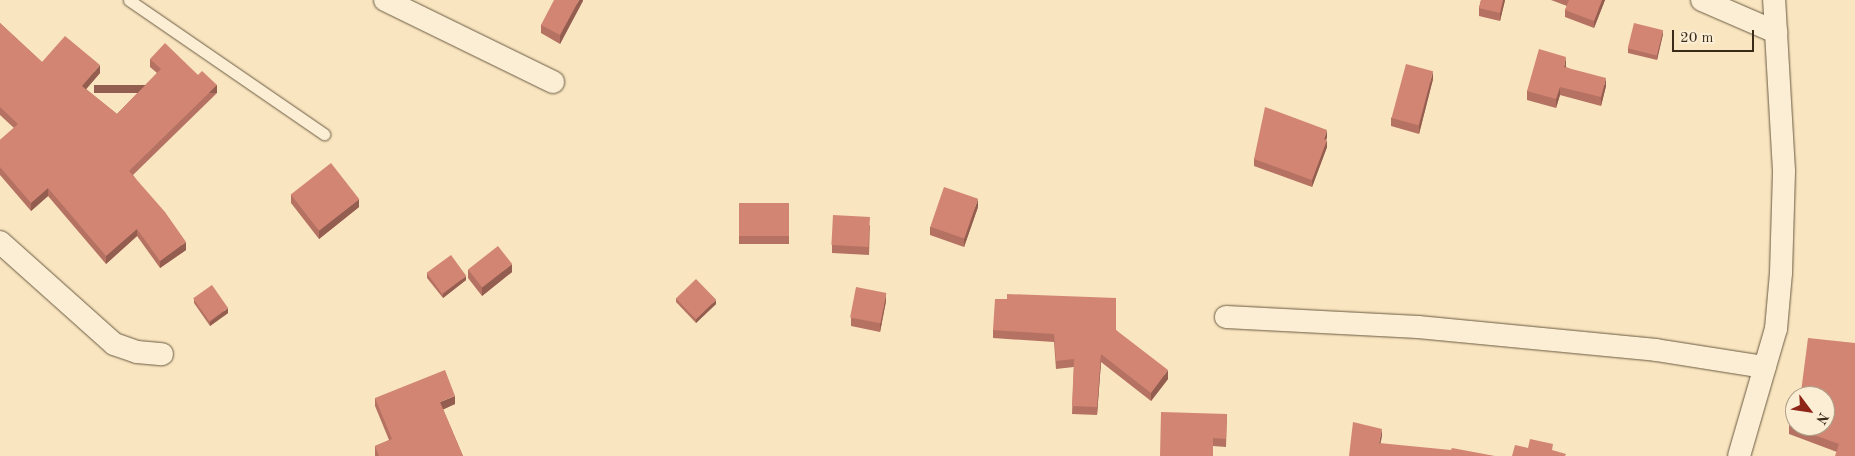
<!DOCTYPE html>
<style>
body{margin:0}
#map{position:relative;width:1855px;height:456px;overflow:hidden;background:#f9e5bf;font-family:"Old Standard TT",serif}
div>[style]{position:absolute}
.roads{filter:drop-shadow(0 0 1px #6a5a42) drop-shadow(0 0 1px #6a5a42)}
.service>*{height:11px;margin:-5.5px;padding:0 5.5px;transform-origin:5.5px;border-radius:5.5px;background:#fbeed5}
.minor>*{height:22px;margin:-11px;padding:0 11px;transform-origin:11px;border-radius:11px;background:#fbeed5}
.wall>*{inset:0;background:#b57263;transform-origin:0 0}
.shaded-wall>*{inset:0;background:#935d50;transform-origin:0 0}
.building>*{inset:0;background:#d28573;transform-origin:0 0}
span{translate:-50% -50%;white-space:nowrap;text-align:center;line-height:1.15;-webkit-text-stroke:4px #fbeed5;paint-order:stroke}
.north{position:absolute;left:1785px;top:386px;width:50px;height:50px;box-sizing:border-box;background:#fbeed5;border:1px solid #aea08a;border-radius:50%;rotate:121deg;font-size:14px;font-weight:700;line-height:20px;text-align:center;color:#3a2b19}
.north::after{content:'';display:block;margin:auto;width:18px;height:22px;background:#8f2418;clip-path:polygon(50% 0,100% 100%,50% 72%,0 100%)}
.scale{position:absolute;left:1672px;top:30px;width:82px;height:22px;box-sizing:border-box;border:2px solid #3a2b19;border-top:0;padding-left:6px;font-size:15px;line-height:18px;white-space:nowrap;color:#3a2b19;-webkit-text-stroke:4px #fbeed5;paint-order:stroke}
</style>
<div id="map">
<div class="roads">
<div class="service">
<i style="left:129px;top:0;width:237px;rotate:34.5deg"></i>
</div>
<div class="minor">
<i style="left:385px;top:0;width:187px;rotate:26deg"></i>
<i style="left:1702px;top:0;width:81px;rotate:23.4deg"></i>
<i style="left:0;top:242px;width:153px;rotate:41.8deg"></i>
<i style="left:114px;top:344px;width:24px;rotate:19deg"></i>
<i style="left:137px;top:352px;width:25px;rotate:5deg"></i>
<i style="left:1226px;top:317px;width:192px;rotate:3deg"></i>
<i style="left:1418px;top:327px;width:239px;rotate:5.5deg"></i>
<i style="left:1656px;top:350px;width:110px;rotate:8.9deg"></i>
<i style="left:1739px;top:456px;width:132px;rotate:-73.8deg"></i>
<i style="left:1776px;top:329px;width:56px;rotate:-84.9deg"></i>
<i style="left:1781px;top:273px;width:102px;rotate:-88.3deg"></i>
<i style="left:1784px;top:171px;width:171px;rotate:-93.3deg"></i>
</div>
</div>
<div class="wall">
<i style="clip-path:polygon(583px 0,560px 44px,541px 33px,541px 25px)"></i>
<i style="clip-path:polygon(1481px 0,1505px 0,1500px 21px,1479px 16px,1479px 8px)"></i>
<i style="clip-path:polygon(1551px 0,1605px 0,1594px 28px,1565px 17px,1565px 10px,1567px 6px)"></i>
<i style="clip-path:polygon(0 23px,42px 62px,100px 73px,86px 89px,117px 114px,157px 73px,150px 67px,150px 59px,198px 75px,217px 93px,133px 175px,186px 250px,160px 268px,137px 236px,106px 264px,48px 196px,31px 211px,0 175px,0 140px,14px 128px,0 115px)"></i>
<i style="clip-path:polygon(1663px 34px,1657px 60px,1628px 53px,1628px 48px)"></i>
<i style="clip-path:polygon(1566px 65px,1566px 67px,1606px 86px,1601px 106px,1560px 95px,1556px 108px,1527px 100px,1527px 91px)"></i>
<i style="clip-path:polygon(1433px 79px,1419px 134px,1391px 126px,1391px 118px)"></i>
<i style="clip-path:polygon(1327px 137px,1326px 140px,1327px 147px,1312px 187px,1254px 166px,1254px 159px)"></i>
<i style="clip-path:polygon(291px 194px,359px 207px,319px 239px,291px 203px)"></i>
<i style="left:789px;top:203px;width:41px;height:50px;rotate:90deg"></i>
<i style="clip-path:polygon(978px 207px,964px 247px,930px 235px,930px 227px)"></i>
<i style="clip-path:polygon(870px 225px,869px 255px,832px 253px,832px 245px)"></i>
<i style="clip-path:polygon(468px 270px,512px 272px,482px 296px,468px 278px)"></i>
<i style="clip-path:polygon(427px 273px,466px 280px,443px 298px,427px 278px)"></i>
<i style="clip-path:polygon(676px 298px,716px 304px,696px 323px,676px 302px)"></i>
<i style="clip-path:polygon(194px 299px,228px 313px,210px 326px,194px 303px)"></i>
<i style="clip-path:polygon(886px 301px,880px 332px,851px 326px,851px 318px)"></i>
<i style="clip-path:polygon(993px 330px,1116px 330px,1168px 379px,1151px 401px,1101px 362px,1097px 415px,1072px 414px,1074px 367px,1056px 369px,1054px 342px,993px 338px)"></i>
<i style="clip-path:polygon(375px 398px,455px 404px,443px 409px,463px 456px,375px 456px,375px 446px,389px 440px,375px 406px)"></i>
<i style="clip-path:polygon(1227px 414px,1226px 447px,1213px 446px,1160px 456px)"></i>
<i style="clip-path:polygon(1789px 426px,1825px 426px,1855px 456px,1837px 452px,1789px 434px)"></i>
</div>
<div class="shaded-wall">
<i style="clip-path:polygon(579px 0,583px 0,583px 1px,560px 44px,560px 35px)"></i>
<i style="clip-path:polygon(1503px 0,1505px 0,1500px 21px,1500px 13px)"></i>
<i style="clip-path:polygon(1602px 0,1605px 0,1594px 28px,1594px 21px)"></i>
<i style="clip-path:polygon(1663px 30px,1663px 34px,1657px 60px,1657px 56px)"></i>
<i style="clip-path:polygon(1566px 57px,1566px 65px,1564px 75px,1564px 67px)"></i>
<i style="clip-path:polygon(100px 65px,100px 73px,82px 94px,82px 86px)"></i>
<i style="clip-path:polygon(1433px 71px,1433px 79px,1419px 134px,1419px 126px)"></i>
<i style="clip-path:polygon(1606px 78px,1606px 86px,1601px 106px,1601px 97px)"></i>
<i style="left:217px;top:85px;width:8px;height:123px;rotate:90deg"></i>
<i style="clip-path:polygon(1560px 87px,1560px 95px,1556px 108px,1556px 99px)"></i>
<i style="clip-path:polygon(1327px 130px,1327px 137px,1324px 146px,1324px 139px)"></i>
<i style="clip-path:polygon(1327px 140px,1327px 147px,1312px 187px,1312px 180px)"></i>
<i style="clip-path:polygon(48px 188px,48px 196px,31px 211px,31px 203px)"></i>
<i style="clip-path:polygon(359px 199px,359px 207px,319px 239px,319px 230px)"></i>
<i style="clip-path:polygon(978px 199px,978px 207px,964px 247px,964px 238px)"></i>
<i style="clip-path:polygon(137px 229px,137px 236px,106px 264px,106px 256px)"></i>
<i style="clip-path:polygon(186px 242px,186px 250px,160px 268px,160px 261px)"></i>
<i style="clip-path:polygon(512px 264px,512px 272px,482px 296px,482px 287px)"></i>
<i style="clip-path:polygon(466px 276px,466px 280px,443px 298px,443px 294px)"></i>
<i style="clip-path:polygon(886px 293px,886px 301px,880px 332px,880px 324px)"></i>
<i style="clip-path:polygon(716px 300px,716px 304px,696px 323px,696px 319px)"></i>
<i style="clip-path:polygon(228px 308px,228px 313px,210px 326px,210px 322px)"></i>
<i style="clip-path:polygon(1101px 354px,1101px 362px,1097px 415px,1097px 407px)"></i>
<i style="clip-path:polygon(1168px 370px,1168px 379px,1151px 401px,1151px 393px)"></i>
<i style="clip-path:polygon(455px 396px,455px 404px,440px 411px,440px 402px)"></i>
<i style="clip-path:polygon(1382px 429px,1382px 436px,1379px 451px,1379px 443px)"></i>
</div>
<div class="building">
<i style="clip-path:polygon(554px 0,579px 0,560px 35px,541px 25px)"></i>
<i style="clip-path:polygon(1481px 0,1503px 0,1500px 13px,1479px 8px)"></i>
<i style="clip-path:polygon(1569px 0,1602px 0,1594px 21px,1565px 10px)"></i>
<i style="clip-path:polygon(0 23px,42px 62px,65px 36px,100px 65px,82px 86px,117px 114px,161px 69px,150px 59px,165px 43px,198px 75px,202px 71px,217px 85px,129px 171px,165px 212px,186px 242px,160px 261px,137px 229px,106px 256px,48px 188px,31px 203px,0 167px,0 140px,18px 124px,0 107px)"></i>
<i style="left:1634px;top:23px;width:30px;height:26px;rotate:14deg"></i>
<i style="clip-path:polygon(1539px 49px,1566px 57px,1564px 67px,1606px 78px,1601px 97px,1560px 87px,1556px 99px,1527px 91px)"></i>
<i style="left:1406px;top:64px;width:28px;height:56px;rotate:15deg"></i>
<i style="clip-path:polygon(1265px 107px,1327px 130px,1324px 139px,1327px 140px,1312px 180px,1254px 159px)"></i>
<i style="left:331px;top:163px;width:46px;height:51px;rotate:52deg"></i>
<i style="left:944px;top:187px;width:36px;height:42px;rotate:19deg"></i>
<i style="left:789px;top:203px;width:33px;height:50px;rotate:90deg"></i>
<i style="left:833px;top:215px;width:37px;height:30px;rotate:3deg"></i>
<i style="left:498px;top:246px;width:23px;height:38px;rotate:52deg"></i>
<i style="left:451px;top:255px;width:26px;height:30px;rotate:54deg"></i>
<i style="left:696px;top:279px;width:29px;height:28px;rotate:46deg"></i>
<i style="left:212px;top:285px;width:28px;height:23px;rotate:55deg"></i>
<i style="left:856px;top:287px;width:31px;height:31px;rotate:11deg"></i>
<i style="clip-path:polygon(1007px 294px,1116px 298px,1116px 330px,1168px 370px,1151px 393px,1101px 354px,1097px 407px,1072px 406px,1074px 359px,1056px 361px,1054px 334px,993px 330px,995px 299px,1007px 299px)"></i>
<i style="clip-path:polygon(1808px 338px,1855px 343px,1855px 456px,1835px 456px,1839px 444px,1789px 426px,1795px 409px,1795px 426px,1825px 426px,1825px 396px,1800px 396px,1801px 392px)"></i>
<i style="clip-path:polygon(445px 370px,455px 396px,440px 402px,463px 456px,379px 456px,375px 446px,392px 439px,375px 398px)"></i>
<i style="clip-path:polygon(1161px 412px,1227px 414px,1226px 439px,1213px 438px,1213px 456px,1160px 456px)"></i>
<i style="clip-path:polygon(1353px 422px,1382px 429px,1379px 443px,1451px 450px,1452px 448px,1495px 456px,1349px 456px)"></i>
<i style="clip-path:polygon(1530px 439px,1553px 444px,1552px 450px,1566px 454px,1565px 456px,1512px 456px,1515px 445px,1528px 448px)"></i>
</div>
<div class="north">N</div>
<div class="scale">20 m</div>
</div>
